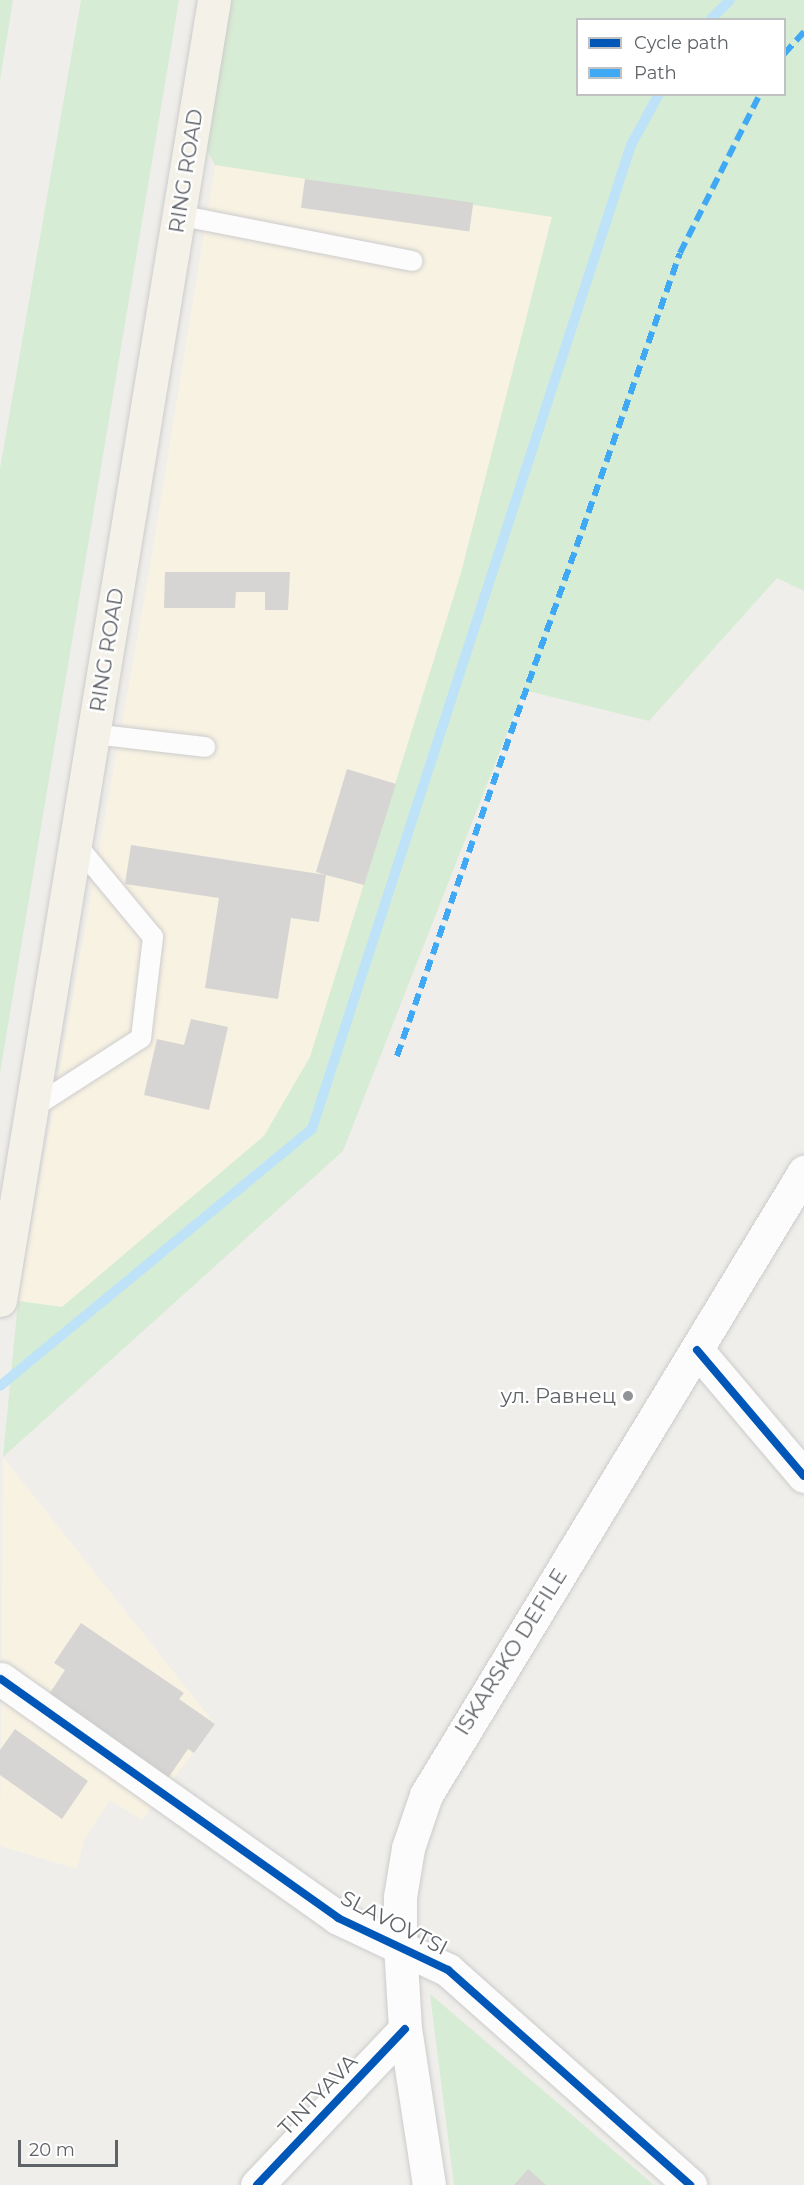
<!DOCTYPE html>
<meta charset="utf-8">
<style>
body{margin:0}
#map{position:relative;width:804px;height:2185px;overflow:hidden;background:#efeeea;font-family:Montserrat,sans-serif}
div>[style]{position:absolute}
.commercial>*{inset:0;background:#f8f2e3}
.green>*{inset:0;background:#d7ecd4}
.stream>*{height:10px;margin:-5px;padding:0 5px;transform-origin:5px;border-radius:5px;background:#bee3f9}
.building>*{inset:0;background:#d6d5d3;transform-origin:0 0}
.roads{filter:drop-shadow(0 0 2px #ccc) drop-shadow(0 0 2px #ccc)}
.lane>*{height:20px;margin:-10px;padding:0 10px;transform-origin:10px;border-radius:10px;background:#fdfcfc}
.street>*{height:33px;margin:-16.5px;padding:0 16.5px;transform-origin:16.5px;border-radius:16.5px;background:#fdfcfc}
.secondary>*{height:33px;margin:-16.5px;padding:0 16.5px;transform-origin:16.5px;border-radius:16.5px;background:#fdfcfc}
.primary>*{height:33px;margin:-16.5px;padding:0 16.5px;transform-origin:16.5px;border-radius:16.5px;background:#f4f1e9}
.quiet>*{height:6px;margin-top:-3px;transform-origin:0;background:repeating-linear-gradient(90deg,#3fa9f5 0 12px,transparent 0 18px)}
.cycleway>*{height:8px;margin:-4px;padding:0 4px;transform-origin:4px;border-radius:4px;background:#0057b8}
.dots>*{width:16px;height:16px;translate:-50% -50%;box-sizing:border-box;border:3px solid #fff;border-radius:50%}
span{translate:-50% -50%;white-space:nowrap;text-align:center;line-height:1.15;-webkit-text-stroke:4.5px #fff;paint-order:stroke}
.street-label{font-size:21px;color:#5e6368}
.poi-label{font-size:21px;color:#5e6368}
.right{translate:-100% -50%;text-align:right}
.legend{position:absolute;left:576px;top:18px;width:210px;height:78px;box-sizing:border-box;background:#fff;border:2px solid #bfc1c3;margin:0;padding:8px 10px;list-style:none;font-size:18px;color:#5e6368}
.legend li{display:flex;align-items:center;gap:12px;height:30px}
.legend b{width:30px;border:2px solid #bfc1c3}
.scale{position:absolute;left:18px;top:2140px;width:100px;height:27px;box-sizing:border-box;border:3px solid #5e6368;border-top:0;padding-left:8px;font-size:18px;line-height:21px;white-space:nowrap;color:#5e6368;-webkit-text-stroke:4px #fff;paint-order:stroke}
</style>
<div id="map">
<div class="commercial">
<i style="clip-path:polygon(215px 165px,552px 216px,461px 573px,310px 1057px,264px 1136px,62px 1307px,18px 1301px,149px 572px)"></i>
<i style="clip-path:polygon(3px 1457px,215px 1724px,142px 1820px,110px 1800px,84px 1840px,77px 1869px,0 1846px)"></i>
</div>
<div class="green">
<i style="clip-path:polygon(0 0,13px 0,0 80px)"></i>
<i style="clip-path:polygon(81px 0,179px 0,0 1073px,0 469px)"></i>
<i style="clip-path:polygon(evenodd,226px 0,804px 0,804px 591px,777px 578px,649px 721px,524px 690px,343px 1151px,3px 1457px,18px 1301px,62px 1307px,264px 1136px,310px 1057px,461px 573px,552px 217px,215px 165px,202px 141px,226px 0,578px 20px,784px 20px,784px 94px,578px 94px,578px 20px)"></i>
<i style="clip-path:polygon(430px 1994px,654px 2185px,454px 2185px)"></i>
</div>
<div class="stream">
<i style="left:710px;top:20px;width:28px;rotate:-45deg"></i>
<i style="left:0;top:1386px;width:404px;rotate:-39.5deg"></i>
<i style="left:312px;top:1129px;width:1034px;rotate:-72.04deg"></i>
<i style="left:631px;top:145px;width:58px;rotate:-61.2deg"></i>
</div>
<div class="building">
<i style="left:305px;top:179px;width:170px;height:29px;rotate:8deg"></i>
<i style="clip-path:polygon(165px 572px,290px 572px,288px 610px,265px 610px,265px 592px,236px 592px,235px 608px,164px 608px)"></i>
<i style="clip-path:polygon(347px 769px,396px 784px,364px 885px,326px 875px,319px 922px,291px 918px,278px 999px,205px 988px,219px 898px,125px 884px,131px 845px,326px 875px,316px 872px)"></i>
<i style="clip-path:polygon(191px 1019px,228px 1027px,209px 1110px,144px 1095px,157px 1039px,184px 1045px)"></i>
<i style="clip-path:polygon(81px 1623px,184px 1693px,179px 1699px,215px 1724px,194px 1753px,188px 1749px,166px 1781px,46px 1699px,65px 1670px,54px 1663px)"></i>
<i style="clip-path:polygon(15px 1729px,88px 1781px,62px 1819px,0 1775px,0 1750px)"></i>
<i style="clip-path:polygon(528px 2169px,546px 2185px,514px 2185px)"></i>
</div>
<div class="roads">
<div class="lane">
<i style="left:178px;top:215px;width:239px;rotate:11.1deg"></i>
<i style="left:93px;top:734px;width:113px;rotate:6.6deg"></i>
<i style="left:31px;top:1109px;width:131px;rotate:-32.8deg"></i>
<i style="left:141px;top:1038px;width:102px;rotate:-83.2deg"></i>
<i style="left:153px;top:937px;width:122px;rotate:-129.7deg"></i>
</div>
<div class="street">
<i style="left:697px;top:1350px;width:165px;rotate:49.7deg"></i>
<i style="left:1px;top:1679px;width:413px;rotate:35.3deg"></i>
<i style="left:338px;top:1918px;width:122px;rotate:25.3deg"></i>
<i style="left:448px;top:1970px;width:324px;rotate:41.6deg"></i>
<i style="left:257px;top:2185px;width:215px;rotate:-46.5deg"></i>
</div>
<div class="secondary">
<i style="left:429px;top:2185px;width:158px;rotate:-98.7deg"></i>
<i style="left:405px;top:2029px;width:83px;rotate:-93.4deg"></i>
<i style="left:400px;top:1946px;width:49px;rotate:-90deg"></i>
<i style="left:400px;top:1897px;width:50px;rotate:-80.7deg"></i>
<i style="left:408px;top:1848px;width:56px;rotate:-71.2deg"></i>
<i style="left:426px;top:1795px;width:729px;rotate:-58.75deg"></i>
</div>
<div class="primary">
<i style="left:0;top:1300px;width:1317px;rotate:-80.65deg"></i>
</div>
</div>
<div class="quiet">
<i style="left:784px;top:54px;width:30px;rotate:-48deg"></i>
<i style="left:397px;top:1056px;width:851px;rotate:-70.59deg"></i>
<i style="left:680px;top:253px;width:178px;rotate:-63.3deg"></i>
</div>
<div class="cycleway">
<i style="left:697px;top:1350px;width:165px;rotate:49.7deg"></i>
<i style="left:1px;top:1679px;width:413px;rotate:35.3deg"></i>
<i style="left:338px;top:1918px;width:122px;rotate:25.3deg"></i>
<i style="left:448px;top:1970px;width:324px;rotate:41.6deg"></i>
<i style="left:257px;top:2185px;width:215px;rotate:-46.5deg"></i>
</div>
<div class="dots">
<i style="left:628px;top:1396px;background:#919496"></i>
</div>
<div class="street-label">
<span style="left:186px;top:171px;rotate:-81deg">RING ROAD</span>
<span style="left:107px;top:650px;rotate:-81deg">RING ROAD</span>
<span style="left:511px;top:1652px;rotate:-58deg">ISKARSKO DEFILE</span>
<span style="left:394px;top:1923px;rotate:27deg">SLAVOVTSI</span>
<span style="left:318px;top:2095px;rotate:-46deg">TINTYAVA</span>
</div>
<div class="poi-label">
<span class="right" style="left:616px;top:1396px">ул. Равнец</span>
</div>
<ul class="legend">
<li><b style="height:8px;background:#0057b8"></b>Cycle path</li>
<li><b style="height:8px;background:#3fa9f5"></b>Path</li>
</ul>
<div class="scale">20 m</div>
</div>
